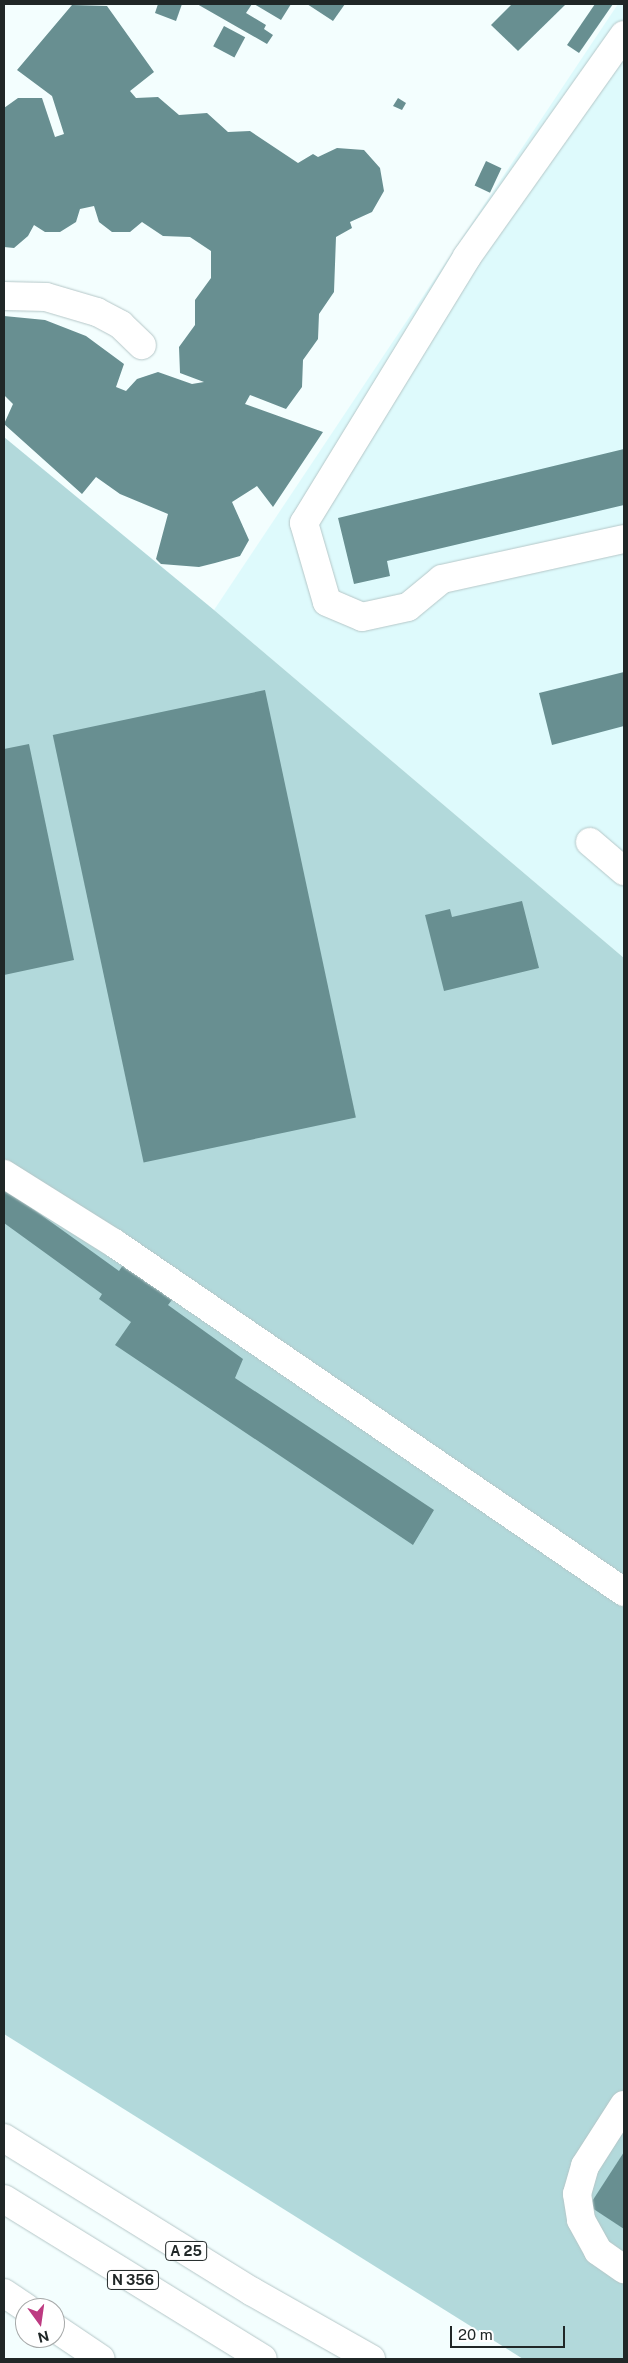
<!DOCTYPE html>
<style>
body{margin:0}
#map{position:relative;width:628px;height:2363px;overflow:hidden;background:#f3fefe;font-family:"Public Sans",sans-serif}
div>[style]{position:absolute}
.built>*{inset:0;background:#defafc}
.green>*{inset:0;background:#b2d9db}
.building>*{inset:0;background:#688f91;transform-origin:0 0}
.roads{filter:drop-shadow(0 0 1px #b5c7c8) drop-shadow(0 0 1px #b5c7c8)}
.minor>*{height:28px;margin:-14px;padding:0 14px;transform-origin:14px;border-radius:14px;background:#fff}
.highway>*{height:28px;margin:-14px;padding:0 14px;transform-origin:14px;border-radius:14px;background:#fff}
span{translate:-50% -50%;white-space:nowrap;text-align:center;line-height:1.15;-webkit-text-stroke:5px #fff;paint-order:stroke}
.shield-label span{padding:1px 4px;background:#fff;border:1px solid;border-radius:4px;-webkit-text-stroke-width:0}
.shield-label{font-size:14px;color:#202727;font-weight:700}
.frame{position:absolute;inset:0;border:5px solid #202727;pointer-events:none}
.north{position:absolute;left:15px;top:2298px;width:50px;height:50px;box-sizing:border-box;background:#fff;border:1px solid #a6a9a9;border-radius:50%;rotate:166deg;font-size:14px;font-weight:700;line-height:20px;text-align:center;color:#202727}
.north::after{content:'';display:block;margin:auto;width:18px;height:22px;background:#bd3a81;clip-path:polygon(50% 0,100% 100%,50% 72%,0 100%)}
.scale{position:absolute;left:450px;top:2326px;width:115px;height:22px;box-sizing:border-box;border:2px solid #202727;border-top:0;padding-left:6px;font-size:15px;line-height:18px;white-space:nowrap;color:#202727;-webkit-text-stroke:4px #fff;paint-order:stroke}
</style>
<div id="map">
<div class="built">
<i style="clip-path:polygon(618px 4px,624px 4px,624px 958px,214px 610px)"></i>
</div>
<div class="green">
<i style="clip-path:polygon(4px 437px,214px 610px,624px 958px,624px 2359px,523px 2359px,4px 2034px)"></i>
</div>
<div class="building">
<i style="clip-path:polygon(158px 4px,182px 4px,176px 21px,155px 13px)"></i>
<i style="clip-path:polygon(197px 4px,252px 4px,246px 13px,266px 25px,264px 29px,273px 35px,267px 44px)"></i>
<i style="clip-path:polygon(254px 4px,291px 4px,281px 20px)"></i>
<i style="clip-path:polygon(307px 4px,345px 4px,333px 21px)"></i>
<i style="clip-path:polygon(512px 4px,566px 4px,518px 51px,491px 25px)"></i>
<i style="clip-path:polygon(595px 4px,613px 4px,579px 53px,567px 45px)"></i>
<i style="clip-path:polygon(72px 5px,107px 6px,154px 72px,130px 91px,136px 98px,158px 97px,179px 115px,207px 113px,228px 132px,250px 131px,298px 163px,313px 154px,318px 157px,337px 148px,364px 150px,380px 168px,384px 191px,372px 212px,350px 222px,352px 228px,336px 237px,334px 292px,319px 314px,318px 339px,303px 360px,302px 387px,286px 409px,250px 395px,245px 404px,323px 432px,273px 507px,257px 486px,232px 502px,249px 540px,240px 556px,215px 563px,199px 567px,161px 564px,156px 559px,168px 514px,120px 494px,96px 477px,82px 494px,4px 424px,13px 404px,4px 395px,4px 316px,45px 320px,86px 336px,124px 364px,116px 387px,126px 391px,137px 379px,158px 372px,192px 384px,204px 382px,180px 373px,179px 347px,195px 325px,195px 300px,211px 278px,211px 251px,190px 237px,163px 236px,142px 222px,130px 232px,112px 232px,99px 222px,94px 206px,80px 209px,76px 222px,60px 232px,45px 232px,34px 225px,28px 236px,14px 248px,4px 247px,4px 108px,18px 98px,42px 98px,55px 137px,64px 134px,52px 96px,17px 70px)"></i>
<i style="left:224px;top:26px;width:24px;height:23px;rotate:28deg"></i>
<i style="clip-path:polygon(398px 98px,406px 103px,402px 110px,393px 106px)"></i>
<i style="left:486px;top:161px;width:17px;height:27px;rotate:25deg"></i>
<i style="clip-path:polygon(624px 449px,624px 505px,387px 561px,390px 576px,354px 584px,338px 518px)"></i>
<i style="clip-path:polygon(624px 672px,624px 726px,552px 745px,539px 693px)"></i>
<i style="left:265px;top:690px;width:437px;height:217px;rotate:78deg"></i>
<i style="clip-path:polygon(29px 744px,74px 960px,4px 975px,4px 749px)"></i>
<i style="clip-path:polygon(522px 901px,539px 968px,444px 991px,425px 915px,450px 909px,452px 917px)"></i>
<i style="clip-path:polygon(4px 1188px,119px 1271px,129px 1256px,178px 1292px,168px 1305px,243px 1359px,235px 1378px,434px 1510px,413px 1545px,115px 1345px,131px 1322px,99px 1299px,102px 1294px,4px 1223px)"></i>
<i style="clip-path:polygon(624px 2152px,624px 2229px,589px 2206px)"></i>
</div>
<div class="roads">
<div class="minor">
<i style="left:624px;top:35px;width:272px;rotate:125.3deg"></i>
<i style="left:467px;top:257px;width:312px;rotate:121.5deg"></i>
<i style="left:304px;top:523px;width:82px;rotate:73.8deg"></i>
<i style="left:327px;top:602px;width:38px;rotate:23deg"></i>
<i style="left:362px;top:617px;width:47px;rotate:-12.3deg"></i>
<i style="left:408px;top:607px;width:44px;rotate:-39.5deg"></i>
<i style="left:442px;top:579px;width:186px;rotate:-12.4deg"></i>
<i style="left:4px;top:296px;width:42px;rotate:1.4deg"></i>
<i style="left:46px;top:297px;width:53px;rotate:16.4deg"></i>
<i style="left:97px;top:312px;width:27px;rotate:28deg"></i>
<i style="left:121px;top:325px;width:29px;rotate:44deg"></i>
<i style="left:590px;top:842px;width:45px;rotate:40.5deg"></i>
<i style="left:4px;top:1174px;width:130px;rotate:32.1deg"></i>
<i style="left:114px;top:1243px;width:618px;rotate:34.38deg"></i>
<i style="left:624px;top:2105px;width:72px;rotate:122.6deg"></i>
<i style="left:585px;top:2166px;width:29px;rotate:106deg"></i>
<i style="left:577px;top:2194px;width:26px;rotate:81deg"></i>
<i style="left:581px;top:2220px;width:35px;rotate:61deg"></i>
<i style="left:598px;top:2251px;width:32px;rotate:35deg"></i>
</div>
<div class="highway">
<i style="left:4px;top:2138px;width:291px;rotate:31.8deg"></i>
<i style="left:251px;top:2291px;width:138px;rotate:29.5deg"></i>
<i style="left:4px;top:2199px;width:304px;rotate:31.7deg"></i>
<i style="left:4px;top:2293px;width:27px;rotate:34deg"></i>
<i style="left:55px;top:2328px;width:55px;rotate:34deg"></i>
</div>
</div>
<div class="shield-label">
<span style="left:186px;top:2251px">A 25</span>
<span style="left:133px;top:2280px">N 356</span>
</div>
<div class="frame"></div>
<div class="north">N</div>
<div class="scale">20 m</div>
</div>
